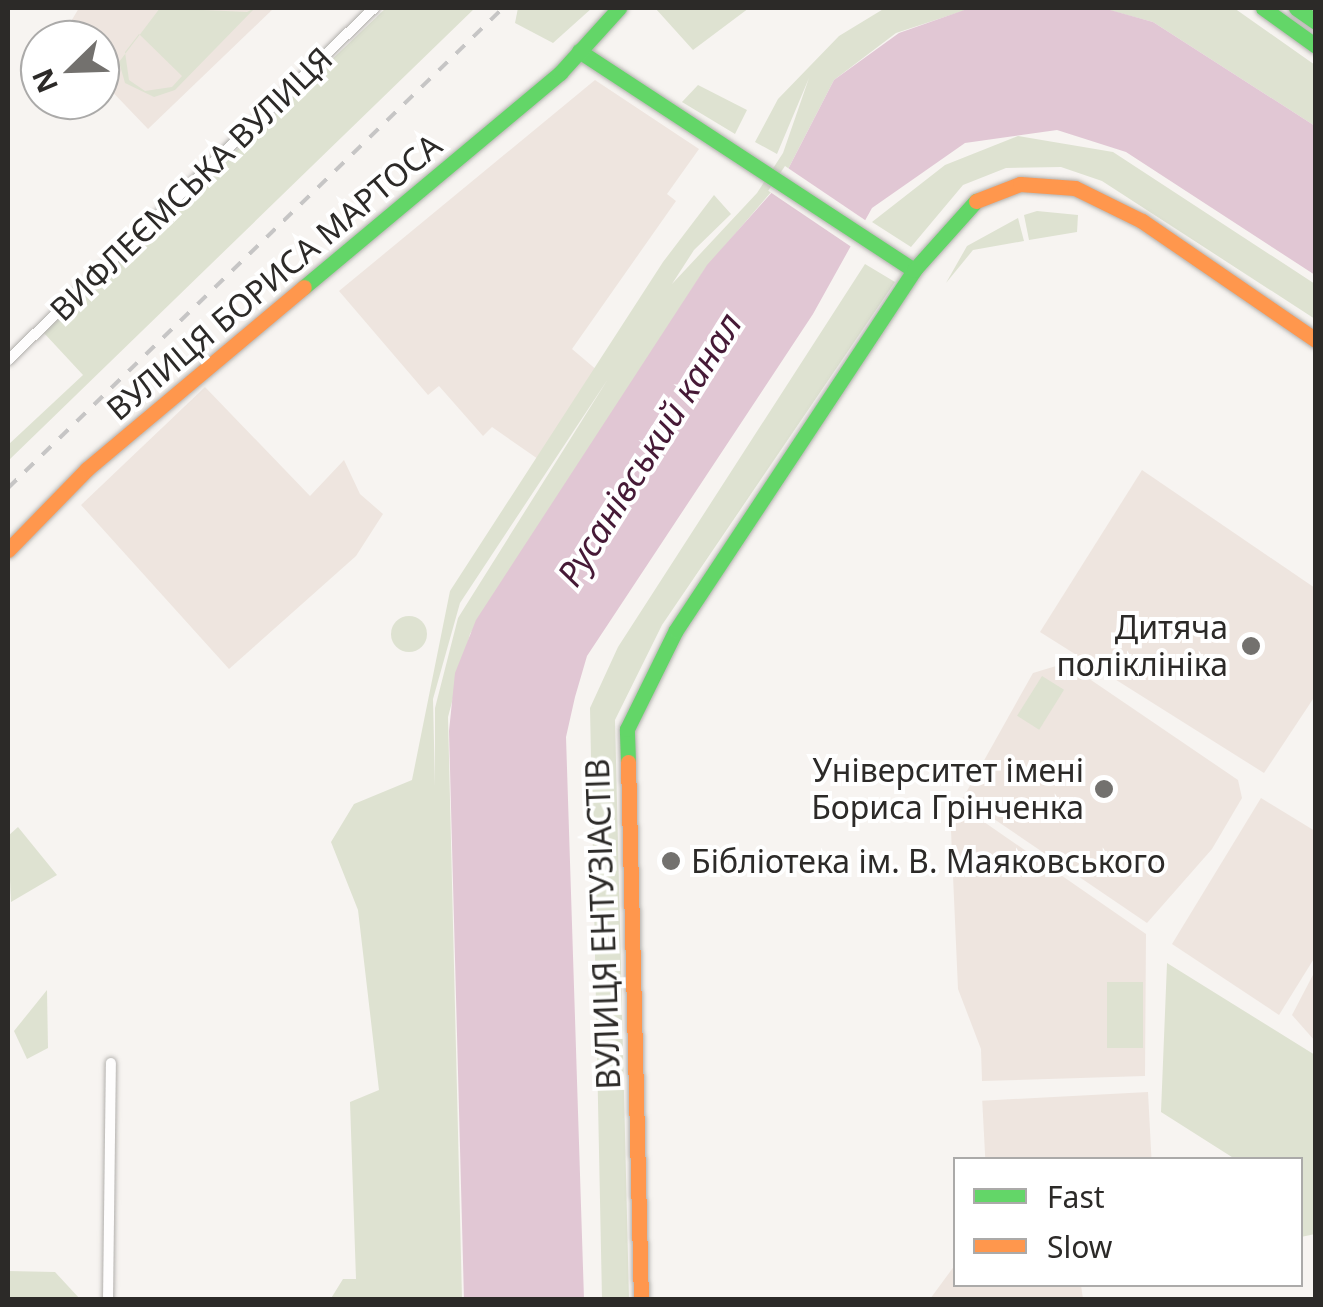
<!DOCTYPE html>
<meta charset="utf-8">
<style>
body{margin:0}
#map{position:relative;width:1323px;height:1307px;overflow:hidden;background:#f7f4f1;font-family:"Noto Sans",sans-serif}
div>[style]{position:absolute}
.built>*{inset:0;background:#eee5df;transform-origin:0 0}
.green>*{inset:0;background:#dee2d1;transform-origin:0 0}
.round{border-radius:50%}
.water>*{inset:0;background:#e1c7d4}
.pier>*{inset:0;background:#f7f4f1;transform-origin:0 0}
.roads{filter:drop-shadow(0 0 2px #b2b0ad) drop-shadow(0 0 2px #b2b0ad)}
.street>*{height:10px;margin:-5px;padding:0 5px;transform-origin:5px;border-radius:5px;background:#fefdfd}
.fast>*{height:15px;margin:-7.5px;padding:0 7.5px;transform-origin:7.5px;border-radius:7.5px;background:#63d668}
.slow>*{height:15px;margin:-7.5px;padding:0 7.5px;transform-origin:7.5px;border-radius:7.5px;background:#ff974d}
.rail>*{height:4px;margin-top:-2px;transform-origin:0;background:repeating-linear-gradient(90deg,#c6c5c5 0 12px,transparent 0 24px)}
.dots>*{width:28px;height:28px;translate:-50% -50%;box-sizing:border-box;border:5px solid #fff;border-radius:50%}
span{translate:-50% -50%;white-space:nowrap;text-align:center;line-height:1.15;-webkit-text-stroke:8px #fff;paint-order:stroke}
.street-label{font-size:32px;color:#2c2a28}
.poi-label{font-size:32px;color:#2c2a28}
.right{translate:-100% -50%;text-align:right}
.left{translate:0 -50%;text-align:left}
.water-label{font-size:35px;color:#461936;font-style:italic}
.frame{position:absolute;inset:0;border:10px solid #2c2a28;pointer-events:none}
.legend{position:absolute;left:953px;top:1157px;width:350px;height:130px;box-sizing:border-box;background:#fff;border:2px solid #abaaa9;margin:0;padding:12px 18px;list-style:none;font-size:30px;color:#2c2a28}
.legend li{display:flex;align-items:center;gap:20px;height:50px}
.legend b{width:50px;border:2px solid #abaaa9}
.north{position:absolute;left:20px;top:20px;width:100px;height:100px;box-sizing:border-box;background:#fff;border:2px solid #abaaa9;border-radius:50%;rotate:247deg;font-size:28px;font-weight:700;line-height:40px;text-align:center;color:#2c2a28}
.north::after{content:'';display:block;margin:auto;width:35px;height:45px;background:#73716e;clip-path:polygon(50% 0,100% 100%,50% 72%,0 100%)}
</style>
<div id="map">
<div class="built">
<i style="clip-path:polygon(79px 8px,274px 8px,148px 129px,103px 82px,112px 72px,100px 60px,100px 40px,67px 28px)"></i>
<i style="clip-path:polygon(595px 80px,699px 149px,667px 194px,676px 201px,572px 349px,598px 371px,538px 459px,492px 427px,483px 436px,439px 386px,428px 395px,339px 291px)"></i>
<i style="clip-path:polygon(205px 387px,310px 496px,344px 460px,360px 494px,383px 514px,356px 556px,229px 669px,81px 505px)"></i>
<i style="clip-path:polygon(1142px 470px,1315px 588px,1315px 696px,1264px 773px,1040px 632px)"></i>
<i style="clip-path:polygon(1066px 663px,1238px 780px,1242px 798px,1212px 849px,1147px 923px,963px 798px,1033px 673px)"></i>
<i style="clip-path:polygon(1261px 798px,1315px 831px,1315px 957px,1279px 1015px,1172px 944px)"></i>
<i style="clip-path:polygon(961px 806px,1146px 934px,1145px 1076px,982px 1081px,981px 1049px,958px 989px,951px 831px)"></i>
<i style="clip-path:polygon(1315px 971px,1315px 1041px,1292px 1015px)"></i>
<i style="left:1148px;top:1092px;width:67px;height:166px;rotate:87deg"></i>
<i style="clip-path:polygon(955px 1265px,956px 1284px,1081px 1285px,1083px 1299px,930px 1299px)"></i>
</div>
<div class="green">
<i style="clip-path:polygon(evenodd,160px 8px,247px 12px,255px 8px,175px 90px,154px 97px,125px 83px,119px 62px,160px 8px,139px 34px,182px 76px,172px 87px,145px 91px,129px 80px,125px 52px,139px 34px)"></i>
<i style="clip-path:polygon(386px 8px,475px 8px,8px 461px,8px 445px,83px 375px,44px 333px)"></i>
<i style="clip-path:polygon(518px 8px,592px 8px,553px 43px,515px 23px)"></i>
<i style="clip-path:polygon(642px 8px,749px 8px,693px 50px,656px 9px)"></i>
<i style="clip-path:polygon(evenodd,885px 8px,972px 8px,896px 33px,834px 80px,784px 177px,705px 269px,470px 634px,448px 717px,462px 1299px,330px 1300px,343px 1279px,356px 1279px,350px 1102px,379px 1090px,358px 910px,331px 842px,354px 804px,412px 780px,450px 591px,663px 262px,714px 195px,731px 214px,694px 250px,672px 284px,757px 193px,783px 153px,809px 78px,777px 154px,755px 142px,778px 99px,839px 36px,885px 8px,608px 379px,458px 618px,435px 708px,435px 786px,433px 699px,460px 603px,608px 379px)"></i>
<i style="clip-path:polygon(1101px 8px,1234px 8px,1315px 65px,1315px 126px,1153px 22px)"></i>
<i style="clip-path:polygon(698px 85px,747px 110px,735px 134px,682px 102px)"></i>
<i style="clip-path:polygon(1018px 136px,1113px 152px,1315px 284px,1315px 319px,1102px 181px,1061px 167px,1006px 168px,963px 185px,911px 247px,872px 222px,945px 165px)"></i>
<i style="clip-path:polygon(1037px 211px,1078px 215px,1077px 232px,1029px 240px,1024px 215px)"></i>
<i style="clip-path:polygon(1018px 218px,1024px 241px,973px 250px,946px 283px,967px 246px)"></i>
<i style="clip-path:polygon(865px 264px,895px 282px,662px 625px,615px 720px,629px 1299px,602px 1299px,590px 708px,618px 647px)"></i>
<i class="round" style="left:391px;top:616px;width:36px;height:36px"></i>
<i style="left:1042px;top:676px;width:26px;height:47px;rotate:32deg"></i>
<i style="clip-path:polygon(18px 827px,57px 875px,11px 902px,8px 836px)"></i>
<i style="clip-path:polygon(1167px 963px,1315px 1055px,1315px 1234px,1301px 1237px,1300px 1160px,1235px 1159px,1161px 1112px)"></i>
<i style="left:1107px;top:982px;width:36px;height:66px"></i>
<i style="clip-path:polygon(47px 990px,48px 1048px,27px 1059px,14px 1031px)"></i>
<i style="clip-path:polygon(8px 1271px,55px 1272px,80px 1299px,8px 1299px)"></i>
</div>
<div class="water">
<i style="clip-path:polygon(970px 8px,1103px 8px,1153px 22px,1315px 126px,1315px 275px,1126px 152px,1057px 130px,965px 143px,872px 208px,813px 314px,587px 656px,575px 697px,566px 737px,584px 1299px,464px 1300px,449px 731px,455px 673px,476px 620px,707px 265px,782px 181px,834px 80px,899px 33px)"></i>
</div>
<div class="pier">
<i style="left:785px;top:166px;width:100px;height:30px;rotate:34deg"></i>
</div>
<div class="roads">
<div class="street">
<i style="left:8px;top:360px;width:508px;rotate:-43.88deg"></i>
<i style="left:108px;top:1300px;width:237px;rotate:-89.3deg"></i>
</div>
<div class="fast">
<i style="left:1263px;top:8px;width:65px;rotate:35.6deg"></i>
<i style="left:1296px;top:8px;width:24px;rotate:35deg"></i>
<i style="left:579px;top:51px;width:400px;rotate:33.2deg"></i>
<i style="left:304px;top:287px;width:334px;rotate:-39.9deg"></i>
<i style="left:560px;top:73px;width:88px;rotate:-47.8deg"></i>
<i style="left:628px;top:762px;width:33px;rotate:-92deg"></i>
<i style="left:627px;top:729px;width:110px;rotate:-63.7deg"></i>
<i style="left:676px;top:630px;width:432px;rotate:-56.5deg"></i>
<i style="left:914px;top:270px;width:93px;rotate:-48.1deg"></i>
</div>
<div class="slow">
<i style="left:976px;top:201px;width:47px;rotate:-21.1deg"></i>
<i style="left:1020px;top:184px;width:55px;rotate:4.2deg"></i>
<i style="left:1075px;top:188px;width:75px;rotate:26.2deg"></i>
<i style="left:1142px;top:221px;width:211px;rotate:34.4deg"></i>
<i style="left:8px;top:550px;width:113px;rotate:-45.7deg"></i>
<i style="left:87px;top:469px;width:283px;rotate:-40deg"></i>
<i style="left:628px;top:762px;width:538px;rotate:88.62deg"></i>
</div>
</div>
<div class="rail">
<i style="left:8px;top:488px;width:690px;rotate:-44.12deg"></i>
</div>
<div class="dots">
<i style="left:1251px;top:646px;background:#73716e"></i>
<i style="left:1104px;top:789px;background:#73716e"></i>
<i style="left:671px;top:861px;background:#73716e"></i>
</div>
<div class="street-label">
<span style="left:191px;top:184px;rotate:-44deg">ВИФЛЕЄМСЬКА ВУЛИЦЯ</span>
<span style="left:274px;top:277px;rotate:-40deg">ВУЛИЦЯ БОРИСА МАРТОСА</span>
<span style="left:603px;top:924px;rotate:-92deg">ВУЛИЦЯ ЕНТУЗІАСТІВ</span>
</div>
<div class="poi-label">
<span class="right" style="left:1228px;top:646px">Дитяча<br>поліклініка</span>
<span class="right" style="left:1084px;top:789px">Університет імені<br>Бориса Грінченка</span>
<span class="left" style="left:691px;top:861px">Бібліотека ім. В. Маяковського</span>
</div>
<div class="water-label">
<span style="left:649px;top:449px;rotate:-58deg">Русанівський канал</span>
</div>
<div class="frame"></div>
<ul class="legend">
<li><b style="height:12px;background:#63d668"></b>Fast</li>
<li><b style="height:12px;background:#ff974d"></b>Slow</li>
</ul>
<div class="north">N</div>
</div>
